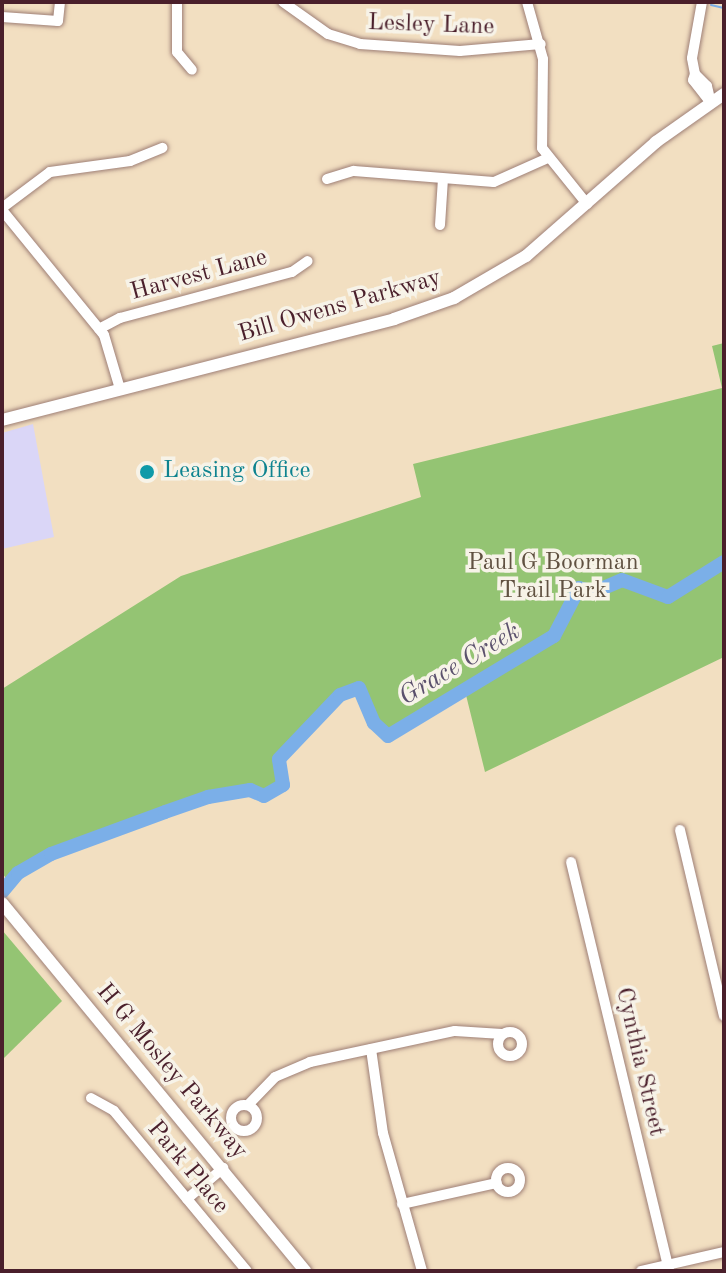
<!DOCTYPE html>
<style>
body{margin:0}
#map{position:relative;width:726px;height:1273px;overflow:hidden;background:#f2dfc1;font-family:"Old Standard TT",serif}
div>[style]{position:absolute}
.built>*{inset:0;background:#dad6f7}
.green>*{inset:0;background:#94c473}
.stream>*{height:2px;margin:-1px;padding:0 1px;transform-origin:1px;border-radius:1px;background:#7bafe8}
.river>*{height:14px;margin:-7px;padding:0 7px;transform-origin:7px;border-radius:7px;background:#7bafe8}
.roads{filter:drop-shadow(0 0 2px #9e7f76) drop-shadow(0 0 2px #9e7f76)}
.minor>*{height:10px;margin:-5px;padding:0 5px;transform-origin:5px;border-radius:5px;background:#fff}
.minor>.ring{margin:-5px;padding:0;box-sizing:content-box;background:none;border:10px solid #fff;border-radius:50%}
.major>*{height:12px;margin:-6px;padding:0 6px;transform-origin:6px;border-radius:6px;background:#fff}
.dots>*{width:22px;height:22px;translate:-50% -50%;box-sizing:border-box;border:4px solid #f7f3e8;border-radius:50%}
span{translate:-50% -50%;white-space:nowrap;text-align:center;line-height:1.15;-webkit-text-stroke:7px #f7f3e8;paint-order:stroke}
.street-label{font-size:24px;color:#4a1f2b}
.culture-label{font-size:24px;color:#0d838f}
.left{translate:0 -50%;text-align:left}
.park-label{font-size:24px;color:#605141}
.water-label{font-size:26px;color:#5b516d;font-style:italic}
.frame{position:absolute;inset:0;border:4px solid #4a1f2b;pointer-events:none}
</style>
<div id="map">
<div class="built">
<i style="clip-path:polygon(33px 424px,54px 537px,2px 549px,2px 433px)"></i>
</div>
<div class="green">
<i style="clip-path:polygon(724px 343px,724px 657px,485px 772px,465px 691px,388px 736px,374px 723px,358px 688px,340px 695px,279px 759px,283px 785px,264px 796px,250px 790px,208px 797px,51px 854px,10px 883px,2px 873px,2px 689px,181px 576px,421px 497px,413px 464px,722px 388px,712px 346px)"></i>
<i style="clip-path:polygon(2px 930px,62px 1001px,2px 1060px)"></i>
</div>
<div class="stream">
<i style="left:711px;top:5px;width:13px;rotate:13deg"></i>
</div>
<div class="river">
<i style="left:2px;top:892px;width:25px;rotate:-50deg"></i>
<i style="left:18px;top:873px;width:38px;rotate:-30deg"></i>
<i style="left:51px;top:854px;width:121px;rotate:-20.2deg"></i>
<i style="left:165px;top:812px;width:46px;rotate:-19.2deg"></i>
<i style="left:208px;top:797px;width:43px;rotate:-9.5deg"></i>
<i style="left:250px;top:790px;width:15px;rotate:23deg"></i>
<i style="left:264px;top:796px;width:22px;rotate:-30deg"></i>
<i style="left:283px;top:785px;width:26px;rotate:-99deg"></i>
<i style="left:279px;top:759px;width:88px;rotate:-46.4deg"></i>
<i style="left:340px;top:695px;width:20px;rotate:-20deg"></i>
<i style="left:359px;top:688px;width:38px;rotate:67deg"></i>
<i style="left:374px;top:723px;width:19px;rotate:43deg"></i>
<i style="left:388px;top:736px;width:194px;rotate:-31.1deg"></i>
<i style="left:554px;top:636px;width:54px;rotate:-62.5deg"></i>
<i style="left:579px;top:588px;width:16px;rotate:15deg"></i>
<i style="left:594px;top:592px;width:30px;rotate:-23deg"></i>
<i style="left:622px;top:580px;width:49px;rotate:20.3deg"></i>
<i style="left:668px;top:597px;width:66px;rotate:-32deg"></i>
</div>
<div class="roads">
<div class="minor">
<i style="left:177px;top:2px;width:50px;rotate:90deg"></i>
<i style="left:177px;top:52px;width:23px;rotate:50deg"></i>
<i style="left:283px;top:2px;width:55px;rotate:35.4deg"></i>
<i style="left:328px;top:34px;width:34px;rotate:17deg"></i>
<i style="left:360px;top:44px;width:100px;rotate:4deg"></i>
<i style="left:460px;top:51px;width:81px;rotate:-4.9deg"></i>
<i style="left:527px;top:2px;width:59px;rotate:74.3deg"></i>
<i style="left:543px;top:59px;width:89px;rotate:90.6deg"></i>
<i style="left:542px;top:148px;width:72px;rotate:51.2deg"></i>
<i style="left:2px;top:17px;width:56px;rotate:4.1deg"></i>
<i style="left:58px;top:21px;width:19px;rotate:-84deg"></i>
<i style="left:695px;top:74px;width:16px;rotate:-101deg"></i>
<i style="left:692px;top:58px;width:57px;rotate:-79.9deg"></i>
<i style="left:695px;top:74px;width:17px;rotate:45deg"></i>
<i style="left:707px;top:86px;width:17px;rotate:77deg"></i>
<i style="left:711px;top:103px;width:29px;rotate:-128deg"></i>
<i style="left:693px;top:80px;width:6px;rotate:-72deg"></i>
<i style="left:327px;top:179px;width:28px;rotate:-17deg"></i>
<i style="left:354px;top:171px;width:140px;rotate:4.5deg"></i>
<i style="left:494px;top:182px;width:59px;rotate:-24deg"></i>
<i style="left:2px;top:208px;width:60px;rotate:-36.9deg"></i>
<i style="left:50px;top:172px;width:81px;rotate:-7.8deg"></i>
<i style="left:130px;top:161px;width:35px;rotate:-22deg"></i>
<i style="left:2px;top:210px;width:161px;rotate:50.8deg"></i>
<i style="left:104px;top:335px;width:56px;rotate:73.5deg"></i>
<i style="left:440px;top:225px;width:46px;rotate:-86.3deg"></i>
<i style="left:99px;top:329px;width:24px;rotate:-28deg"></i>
<i style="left:120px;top:318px;width:178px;rotate:-15deg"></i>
<i style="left:292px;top:272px;width:19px;rotate:-35deg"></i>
<i style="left:680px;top:830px;width:191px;rotate:76.7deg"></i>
<i style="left:571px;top:862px;width:421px;rotate:76.5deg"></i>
<i class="ring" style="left:498px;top:1032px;width:14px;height:14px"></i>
<i style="left:371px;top:1049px;width:85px;rotate:81.9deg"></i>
<i style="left:383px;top:1133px;width:143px;rotate:74.2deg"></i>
<i style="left:91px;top:1098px;width:26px;rotate:29deg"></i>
<i style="left:114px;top:1111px;width:208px;rotate:50.3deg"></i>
<i style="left:248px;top:1105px;width:39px;rotate:-46deg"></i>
<i style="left:275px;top:1077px;width:38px;rotate:-23deg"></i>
<i style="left:310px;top:1062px;width:148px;rotate:-12.1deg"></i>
<i style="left:455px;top:1031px;width:47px;rotate:3.7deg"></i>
<i class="ring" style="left:231px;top:1105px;width:16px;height:16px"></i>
<i class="ring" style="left:496px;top:1168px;width:14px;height:14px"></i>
<i style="left:187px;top:1199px;width:48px;rotate:-40.7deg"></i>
<i style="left:402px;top:1204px;width:97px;rotate:-12.5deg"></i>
<i style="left:641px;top:1271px;width:85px;rotate:-12.9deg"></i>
</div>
<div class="major">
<i style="left:2px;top:420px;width:405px;rotate:-14.4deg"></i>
<i style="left:394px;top:319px;width:64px;rotate:-19.3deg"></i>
<i style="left:454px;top:298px;width:83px;rotate:-30.3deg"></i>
<i style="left:526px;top:256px;width:173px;rotate:-41.2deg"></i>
<i style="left:656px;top:142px;width:83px;rotate:-35.2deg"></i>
<i style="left:2px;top:903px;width:477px;rotate:50.5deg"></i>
</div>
</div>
<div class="dots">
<i style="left:147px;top:472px;background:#0f9aa8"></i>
</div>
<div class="street-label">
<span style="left:431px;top:26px;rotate:2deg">Lesley Lane</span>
<span style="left:199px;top:276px;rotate:-15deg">Harvest Lane</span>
<span style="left:340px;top:307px;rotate:-16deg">Bill Owens Parkway</span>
<span style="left:639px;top:1062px;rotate:77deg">Cynthia Street</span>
<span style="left:171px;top:1072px;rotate:50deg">H G Mosley Parkway</span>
<span style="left:187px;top:1168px;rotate:50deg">Park Place</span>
</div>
<div class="culture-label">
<span class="left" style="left:163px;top:472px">Leasing Office</span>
</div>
<div class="park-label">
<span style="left:553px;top:578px">Paul G Boorman<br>Trail Park</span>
</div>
<div class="water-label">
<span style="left:460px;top:665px;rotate:-31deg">Grace Creek</span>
</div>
<div class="frame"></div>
</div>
